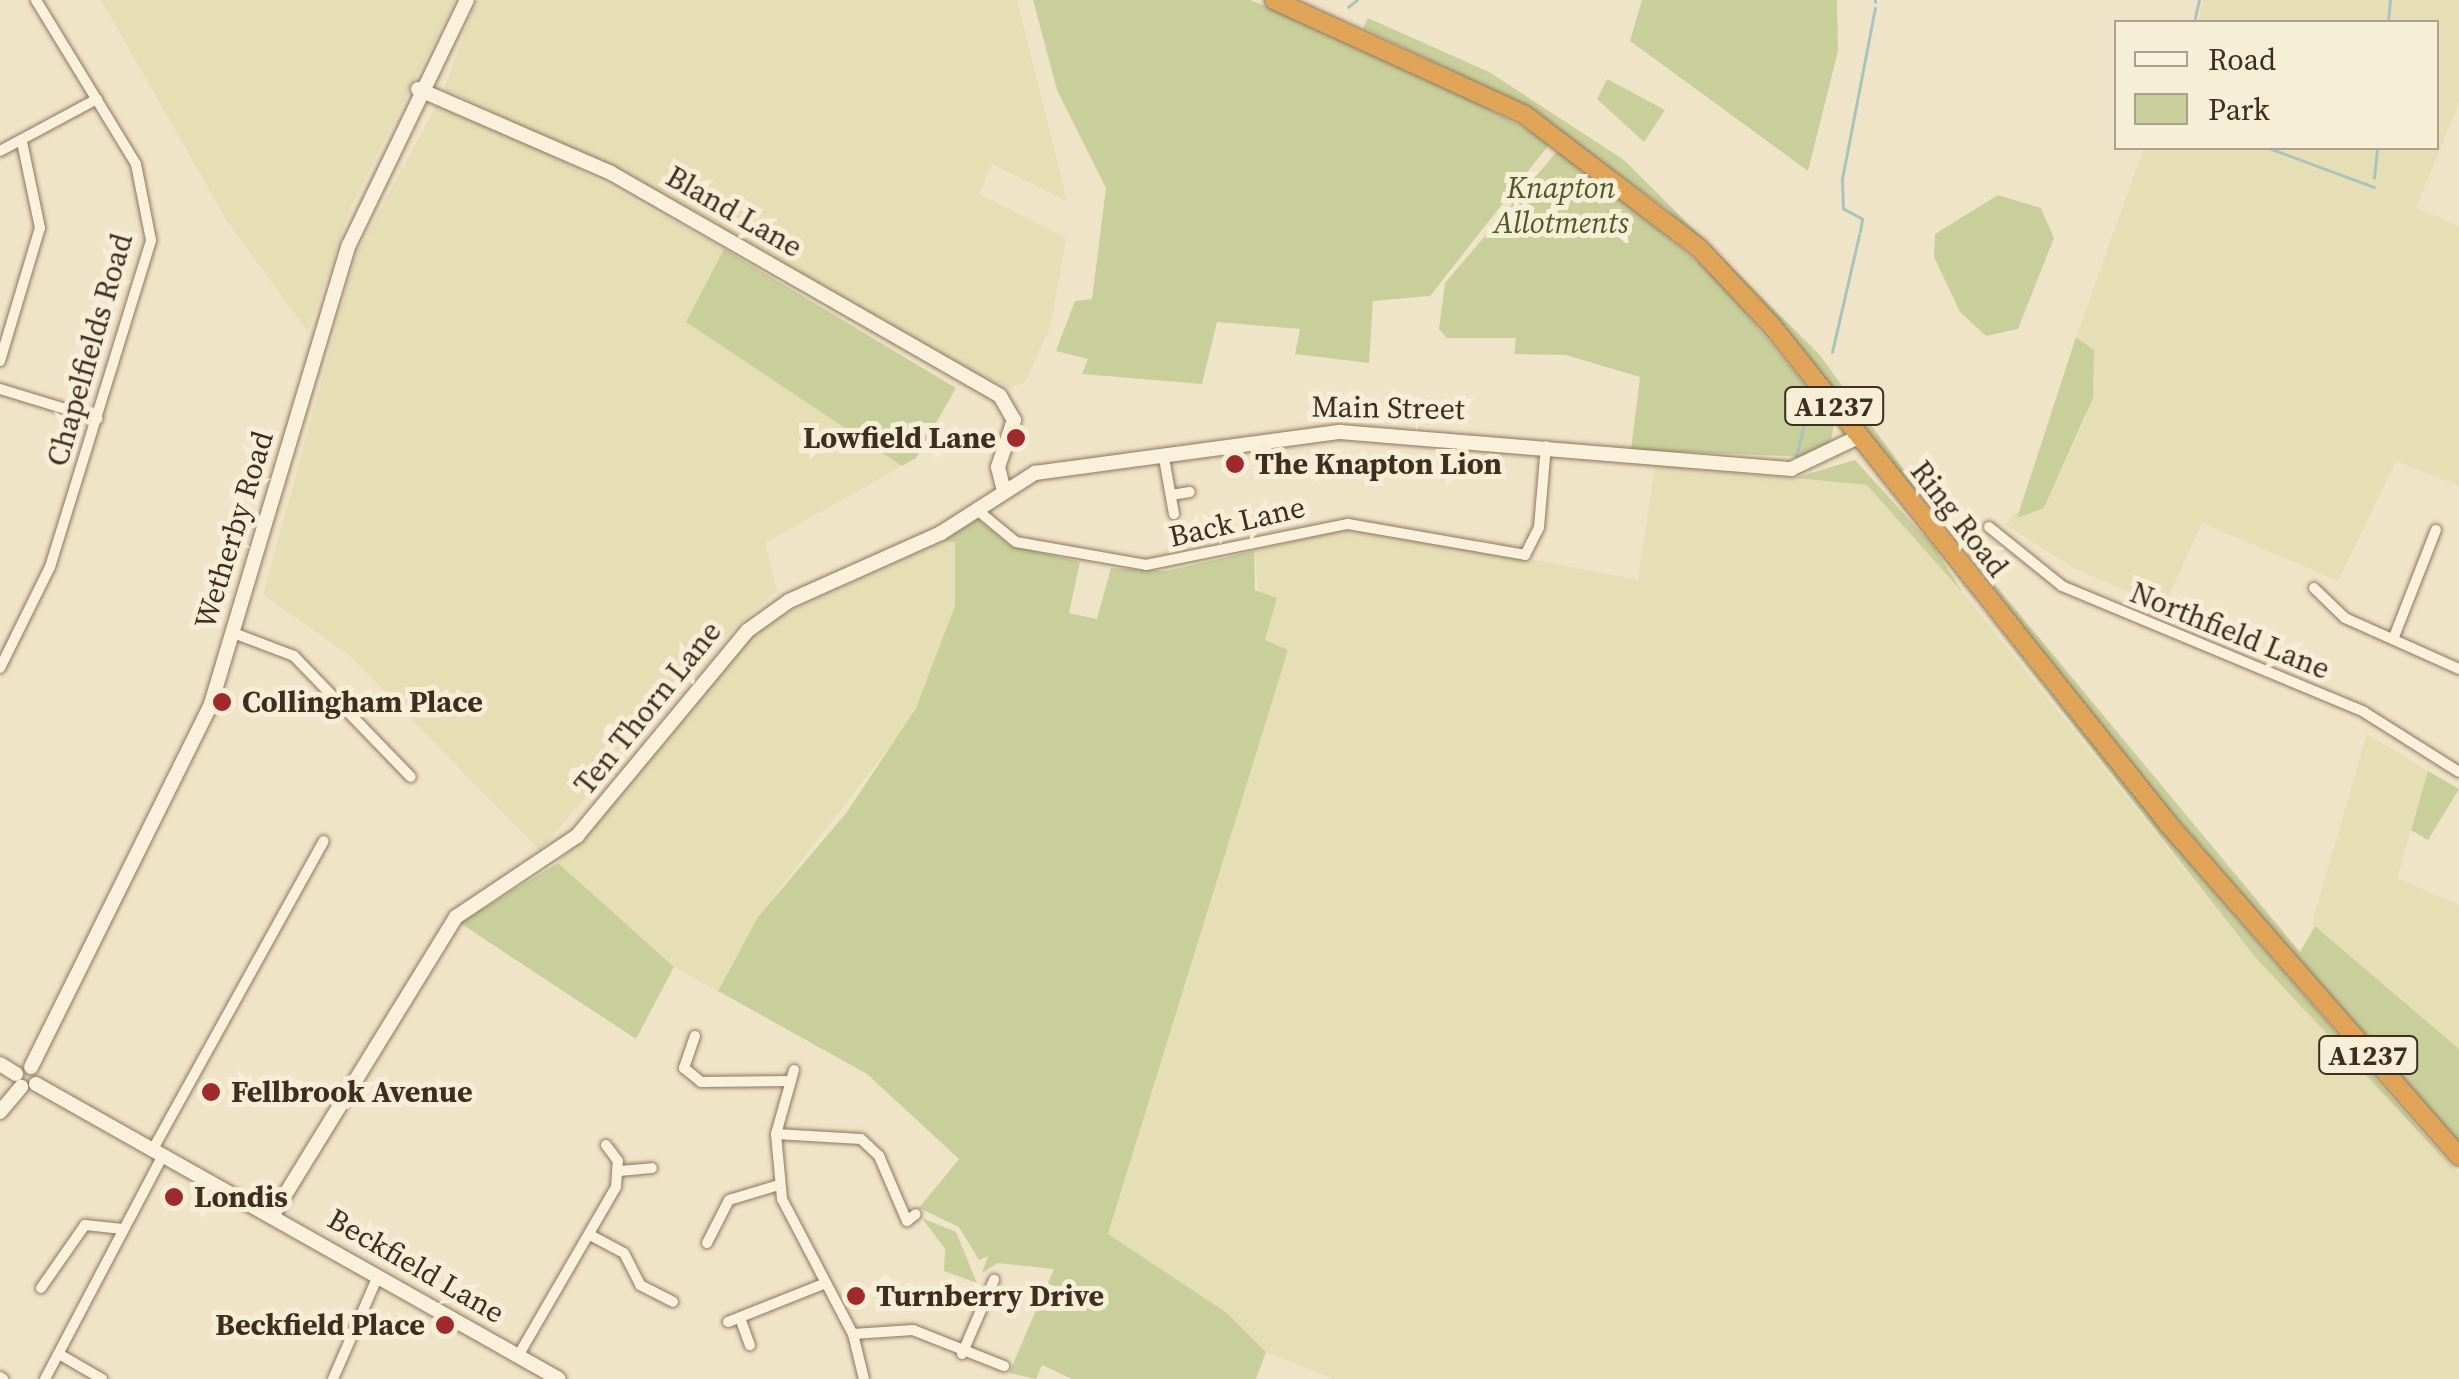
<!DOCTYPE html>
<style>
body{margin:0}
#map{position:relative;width:2459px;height:1379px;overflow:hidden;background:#f0e4c8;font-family:"Source Serif 4",serif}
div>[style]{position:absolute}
.farmland>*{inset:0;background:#e6deb5}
.green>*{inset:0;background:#c9cf9b}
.stream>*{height:2.5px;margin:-1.25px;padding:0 1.25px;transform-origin:1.25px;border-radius:1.25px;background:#a9c4bc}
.roads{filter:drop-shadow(0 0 2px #8d765c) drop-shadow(0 0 2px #8d765c)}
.street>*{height:10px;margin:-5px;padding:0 5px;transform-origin:5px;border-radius:5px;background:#faf1dc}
.secondary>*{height:14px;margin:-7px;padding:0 7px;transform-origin:7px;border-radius:7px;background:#faf1dc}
.highway>*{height:18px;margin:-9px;padding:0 9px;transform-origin:9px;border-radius:9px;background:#e0a458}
.dots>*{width:28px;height:28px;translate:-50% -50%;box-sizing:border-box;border:5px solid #f7eed8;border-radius:50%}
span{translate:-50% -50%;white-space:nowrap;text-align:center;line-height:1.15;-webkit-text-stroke:10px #f7eed8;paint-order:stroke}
.shield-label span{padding:2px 8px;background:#f7eed8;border:2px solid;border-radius:8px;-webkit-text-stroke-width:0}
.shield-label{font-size:28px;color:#3d2e20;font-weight:700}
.park-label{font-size:30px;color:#4d5a26;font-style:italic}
.street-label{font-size:30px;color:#3d2e20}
.poi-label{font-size:30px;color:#3d2e20;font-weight:700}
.right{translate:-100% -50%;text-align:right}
.left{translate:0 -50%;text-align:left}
.legend{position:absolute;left:2114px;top:20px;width:325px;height:130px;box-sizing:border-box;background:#f7eed8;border:2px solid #ada18e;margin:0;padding:12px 18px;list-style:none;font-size:30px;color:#3d2e20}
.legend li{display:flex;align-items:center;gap:20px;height:50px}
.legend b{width:50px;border:2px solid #ada18e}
</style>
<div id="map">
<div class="farmland">
<i style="clip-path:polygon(101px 0,455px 0,351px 207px,308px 332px,227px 221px)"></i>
<i style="clip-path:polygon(477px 0,1017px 0,1067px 201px,992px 164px,979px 194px,1066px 238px,1051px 325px,1025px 382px,1010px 388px,937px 355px,670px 197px,444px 89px)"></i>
<i style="clip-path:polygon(2203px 0,2459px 0,2459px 102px,2416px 208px,2459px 226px,2459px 486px,2396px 461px,2338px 581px,2202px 523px,2164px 606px,2075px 569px,2006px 525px,2013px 514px,2044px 508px,2086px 418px,2094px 350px,2076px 337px,2144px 148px,2436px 148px,2436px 22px,2198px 22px)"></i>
<i style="clip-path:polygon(436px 106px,531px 144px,724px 249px,687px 322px,902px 466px,765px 543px,777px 591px,707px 652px,540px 851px,349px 655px,263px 595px,356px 255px)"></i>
<i style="clip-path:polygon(1655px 466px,1867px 485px,1963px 593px,2255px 957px,2459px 1175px,2459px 1379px,1333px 1379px,1266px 1352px,1227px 1313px,1108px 1235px,1288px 650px,1265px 641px,1254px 551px,1339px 531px,1393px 532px,1638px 580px)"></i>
<i style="clip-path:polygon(943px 541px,955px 542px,955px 606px,935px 672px,902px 731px,758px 917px,718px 991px,674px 967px,558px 863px,761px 625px)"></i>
<i style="clip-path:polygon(2367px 734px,2428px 771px,2397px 878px,2459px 905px,2459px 1049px,2312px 923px)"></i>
</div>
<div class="green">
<i style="clip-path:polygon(1033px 0,1250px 0,1364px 44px,1551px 142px,1430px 296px,1373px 301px,1369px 363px,1295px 354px,1300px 329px,1217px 322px,1202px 384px,1082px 374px,1088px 359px,1056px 351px,1075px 301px,1092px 299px,1106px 188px,1057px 90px)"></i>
<i style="clip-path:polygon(1642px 0,1837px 0,1838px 51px,1808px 171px,1630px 41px)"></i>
<i style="clip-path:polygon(1368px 18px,1489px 72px,1624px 160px,1819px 354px,1937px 515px,1667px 209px,1511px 99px,1363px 28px)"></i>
<i style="clip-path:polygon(1607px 79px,1665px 110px,1644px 142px,1597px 99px)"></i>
<i style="clip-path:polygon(1559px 149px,1716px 277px,1835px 421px,1830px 444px,1810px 457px,1631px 450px,1640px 377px,1566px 355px,1514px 354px,1516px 338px,1447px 338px,1439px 329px,1445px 283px)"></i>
<i style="clip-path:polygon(1998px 195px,2041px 208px,2054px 238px,2018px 329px,1986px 336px,1960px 312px,1934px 257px,1935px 234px)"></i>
<i style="clip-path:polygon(724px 249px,956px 388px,916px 458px,902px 466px,686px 322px)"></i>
<i style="clip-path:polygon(2076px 337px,2094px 350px,2093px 398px,2044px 508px,2017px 518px)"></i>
<i style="clip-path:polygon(1855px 460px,1934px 547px,1963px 593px,1867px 485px,1794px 478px)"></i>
<i style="clip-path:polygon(978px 519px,1009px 545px,1080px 562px,1069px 613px,1097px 619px,1111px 568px,1166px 571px,1254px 551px,1255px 590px,1277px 598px,1265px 640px,1288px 650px,1108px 1234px,1227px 1313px,1266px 1352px,1256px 1379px,1072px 1379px,1042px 1365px,1036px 1379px,1009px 1373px,1054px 1269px,998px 1263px,982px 1273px,988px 1256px,979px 1260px,959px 1227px,919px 1208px,959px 1159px,867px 1074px,718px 991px,758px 917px,847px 812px,916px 708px,955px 606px,955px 542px,943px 541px)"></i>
<i style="clip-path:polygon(1957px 539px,2300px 952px,2315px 926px,2459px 1049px,2459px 1147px,2087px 714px)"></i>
<i style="clip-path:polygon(1983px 610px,2199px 874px,2459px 1175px,2255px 957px)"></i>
<i style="clip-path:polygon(2428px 771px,2459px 789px,2428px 840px,2411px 830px)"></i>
<i style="clip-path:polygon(558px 863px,674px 967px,636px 1039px,460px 923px)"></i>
<i style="clip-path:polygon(922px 1218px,956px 1232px,977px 1283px,944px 1271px,945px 1249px)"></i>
</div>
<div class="stream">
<i style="left:1875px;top:2px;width:2px;rotate:-90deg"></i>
<i style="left:1348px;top:7px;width:11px;rotate:-38deg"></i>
<i style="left:2194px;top:22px;width:23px;rotate:-77deg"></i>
<i style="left:2388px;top:22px;width:22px;rotate:-85deg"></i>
<i style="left:2269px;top:148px;width:112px;rotate:20.4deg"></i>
<i style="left:2374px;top:178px;width:30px;rotate:-84deg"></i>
<i style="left:1860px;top:232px;width:13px;rotate:-81deg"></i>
<i style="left:1862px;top:219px;width:21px;rotate:-152deg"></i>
<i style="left:1843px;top:209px;width:30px;rotate:-92deg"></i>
<i style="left:1842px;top:179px;width:174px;rotate:-79.1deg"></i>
<i style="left:1832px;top:352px;width:120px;rotate:-77deg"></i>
<i style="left:1796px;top:456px;width:53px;rotate:-75.7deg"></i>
</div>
<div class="roads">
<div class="street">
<i style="left:0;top:151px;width:110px;rotate:-28.2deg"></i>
<i style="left:0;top:361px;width:139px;rotate:-73.3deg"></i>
<i style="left:40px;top:228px;width:88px;rotate:-101.8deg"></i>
<i style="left:0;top:389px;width:102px;rotate:17deg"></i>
<i style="left:1164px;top:458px;width:57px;rotate:79.9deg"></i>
<i style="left:1171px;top:495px;width:19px;rotate:-9deg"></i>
<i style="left:976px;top:509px;width:52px;rotate:39.5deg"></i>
<i style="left:1016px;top:542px;width:132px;rotate:10deg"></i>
<i style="left:1146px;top:565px;width:206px;rotate:-11.5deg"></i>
<i style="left:1348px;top:524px;width:180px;rotate:9.9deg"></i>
<i style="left:1525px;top:555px;width:31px;rotate:-63deg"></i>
<i style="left:1539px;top:527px;width:81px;rotate:-85.1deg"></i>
<i style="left:1989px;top:527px;width:94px;rotate:38.9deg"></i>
<i style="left:2062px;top:586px;width:327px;rotate:22.6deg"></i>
<i style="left:2364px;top:712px;width:112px;rotate:32.3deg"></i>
<i style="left:2314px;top:588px;width:43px;rotate:44.1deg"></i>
<i style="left:2345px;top:618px;width:125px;rotate:24.1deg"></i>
<i style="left:231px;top:632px;width:67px;rotate:20.9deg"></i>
<i style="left:294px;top:656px;width:168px;rotate:46deg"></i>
<i style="left:2394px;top:637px;width:115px;rotate:-68.6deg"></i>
<i style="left:0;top:668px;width:113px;rotate:-63.7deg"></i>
<i style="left:50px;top:567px;width:342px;rotate:-72.8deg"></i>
<i style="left:151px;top:240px;width:77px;rotate:-101.2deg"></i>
<i style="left:136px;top:164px;width:192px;rotate:-121.4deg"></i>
<i style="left:695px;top:1036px;width:34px;rotate:109deg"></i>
<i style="left:684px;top:1068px;width:22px;rotate:39deg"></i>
<i style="left:701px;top:1082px;width:89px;rotate:-0.6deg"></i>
<i style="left:794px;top:1070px;width:66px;rotate:105.7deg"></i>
<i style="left:776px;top:1134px;width:65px;rotate:84.7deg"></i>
<i style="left:782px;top:1199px;width:153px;rotate:62.3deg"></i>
<i style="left:853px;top:1334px;width:46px;rotate:76.3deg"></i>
<i style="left:776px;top:1134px;width:85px;rotate:3.4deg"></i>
<i style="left:861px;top:1139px;width:25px;rotate:43deg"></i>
<i style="left:879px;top:1156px;width:71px;rotate:66.7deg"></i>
<i style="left:907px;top:1221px;width:11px;rotate:-38deg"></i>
<i style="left:153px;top:1149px;width:352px;rotate:-61deg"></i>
<i style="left:619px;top:1171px;width:33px;rotate:-5deg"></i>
<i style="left:590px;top:1235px;width:38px;rotate:28deg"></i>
<i style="left:624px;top:1253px;width:36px;rotate:63deg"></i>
<i style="left:640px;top:1285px;width:37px;rotate:27deg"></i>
<i style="left:707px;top:1243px;width:48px;rotate:-62.9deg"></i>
<i style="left:729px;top:1200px;width:52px;rotate:-16.7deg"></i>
<i style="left:41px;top:1288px;width:77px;rotate:-55.1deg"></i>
<i style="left:85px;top:1225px;width:38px;rotate:6deg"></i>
<i style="left:740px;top:1318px;width:29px;rotate:70deg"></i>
<i style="left:728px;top:1322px;width:105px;rotate:-21.7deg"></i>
<i style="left:853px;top:1334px;width:60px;rotate:-3.8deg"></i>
<i style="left:913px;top:1330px;width:98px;rotate:21.6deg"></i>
<i style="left:59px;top:1354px;width:50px;rotate:30.2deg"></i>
<i style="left:962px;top:1354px;width:81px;rotate:-66.6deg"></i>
<i style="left:518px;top:1356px;width:195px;rotate:-59.9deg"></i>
<i style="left:616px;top:1187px;width:26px;rotate:-86deg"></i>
<i style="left:618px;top:1161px;width:20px;rotate:-127deg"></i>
<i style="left:0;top:1377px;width:4px;rotate:34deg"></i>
<i style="left:45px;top:1379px;width:253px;rotate:-62.2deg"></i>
<i style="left:333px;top:1379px;width:112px;rotate:-66.4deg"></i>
</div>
<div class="secondary">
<i style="left:418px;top:89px;width:210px;rotate:23.5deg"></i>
<i style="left:611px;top:173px;width:448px;rotate:29.8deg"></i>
<i style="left:1000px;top:396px;width:28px;rotate:60deg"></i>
<i style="left:1014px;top:420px;width:50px;rotate:108.8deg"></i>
<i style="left:998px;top:467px;width:25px;rotate:76deg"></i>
<i style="left:0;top:1064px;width:19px;rotate:32deg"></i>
<i style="left:31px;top:1067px;width:402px;rotate:-63.6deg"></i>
<i style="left:210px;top:707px;width:482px;rotate:-73.3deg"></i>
<i style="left:349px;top:245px;width:272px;rotate:-64.3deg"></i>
<i style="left:36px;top:1084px;width:600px;rotate:29.43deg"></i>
<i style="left:0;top:1112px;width:33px;rotate:-50deg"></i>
<i style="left:272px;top:1216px;width:351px;rotate:-58.4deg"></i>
<i style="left:456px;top:917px;width:146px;rotate:-33.8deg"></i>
<i style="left:577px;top:836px;width:266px;rotate:-50.3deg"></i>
<i style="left:747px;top:631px;width:52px;rotate:-35.5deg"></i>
<i style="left:789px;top:601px;width:167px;rotate:-24.1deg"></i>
<i style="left:941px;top:533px;width:112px;rotate:-32.6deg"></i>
<i style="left:1035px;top:473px;width:308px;rotate:-7.7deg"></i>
<i style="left:1340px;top:432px;width:453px;rotate:4.7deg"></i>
<i style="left:1791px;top:469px;width:74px;rotate:-25.5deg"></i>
</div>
<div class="highway">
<i style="left:1274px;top:0;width:276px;rotate:24.6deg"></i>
<i style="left:1525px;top:115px;width:219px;rotate:37.4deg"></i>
<i style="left:1699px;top:248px;width:107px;rotate:46.9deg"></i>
<i style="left:1772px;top:326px;width:639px;rotate:51.48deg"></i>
<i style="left:2170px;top:826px;width:439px;rotate:48.8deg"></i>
</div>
</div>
<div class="dots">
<i style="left:1016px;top:438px;background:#9e2a2b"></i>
<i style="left:1235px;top:464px;background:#9e2a2b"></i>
<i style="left:222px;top:702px;background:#9e2a2b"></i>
<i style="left:211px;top:1092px;background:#9e2a2b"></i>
<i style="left:174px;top:1197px;background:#9e2a2b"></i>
<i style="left:856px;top:1296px;background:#9e2a2b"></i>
<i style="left:445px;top:1325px;background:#9e2a2b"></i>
</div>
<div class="shield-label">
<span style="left:1834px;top:406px">A1237</span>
<span style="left:2368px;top:1055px">A1237</span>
</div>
<div class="park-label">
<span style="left:1561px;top:205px">Knapton<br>Allotments</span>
</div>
<div class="street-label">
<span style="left:734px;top:212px;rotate:30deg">Bland Lane</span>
<span style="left:90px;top:350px;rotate:-74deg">Chapelfields Road</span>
<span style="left:1388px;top:408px;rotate:1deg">Main Street</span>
<span style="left:1959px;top:519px;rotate:52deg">Ring Road</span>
<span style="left:1237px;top:522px;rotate:-13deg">Back Lane</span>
<span style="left:234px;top:530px;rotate:-73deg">Wetherby Road</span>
<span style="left:2230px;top:631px;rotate:22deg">Northfield Lane</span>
<span style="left:648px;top:708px;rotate:-51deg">Ten Thorn Lane</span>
<span style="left:416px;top:1266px;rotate:30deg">Beckfield Lane</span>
</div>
<div class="poi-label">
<span class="right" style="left:996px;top:438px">Lowfield Lane</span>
<span class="left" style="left:1255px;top:464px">The Knapton Lion</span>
<span class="left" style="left:242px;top:702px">Collingham Place</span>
<span class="left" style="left:231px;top:1092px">Fellbrook Avenue</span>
<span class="left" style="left:194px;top:1197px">Londis</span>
<span class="left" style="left:876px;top:1296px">Turnberry Drive</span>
<span class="right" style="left:425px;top:1325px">Beckfield Place</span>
</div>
<ul class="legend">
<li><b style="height:12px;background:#faf1dc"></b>Road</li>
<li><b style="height:28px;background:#c9cf9b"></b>Park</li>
</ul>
</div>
